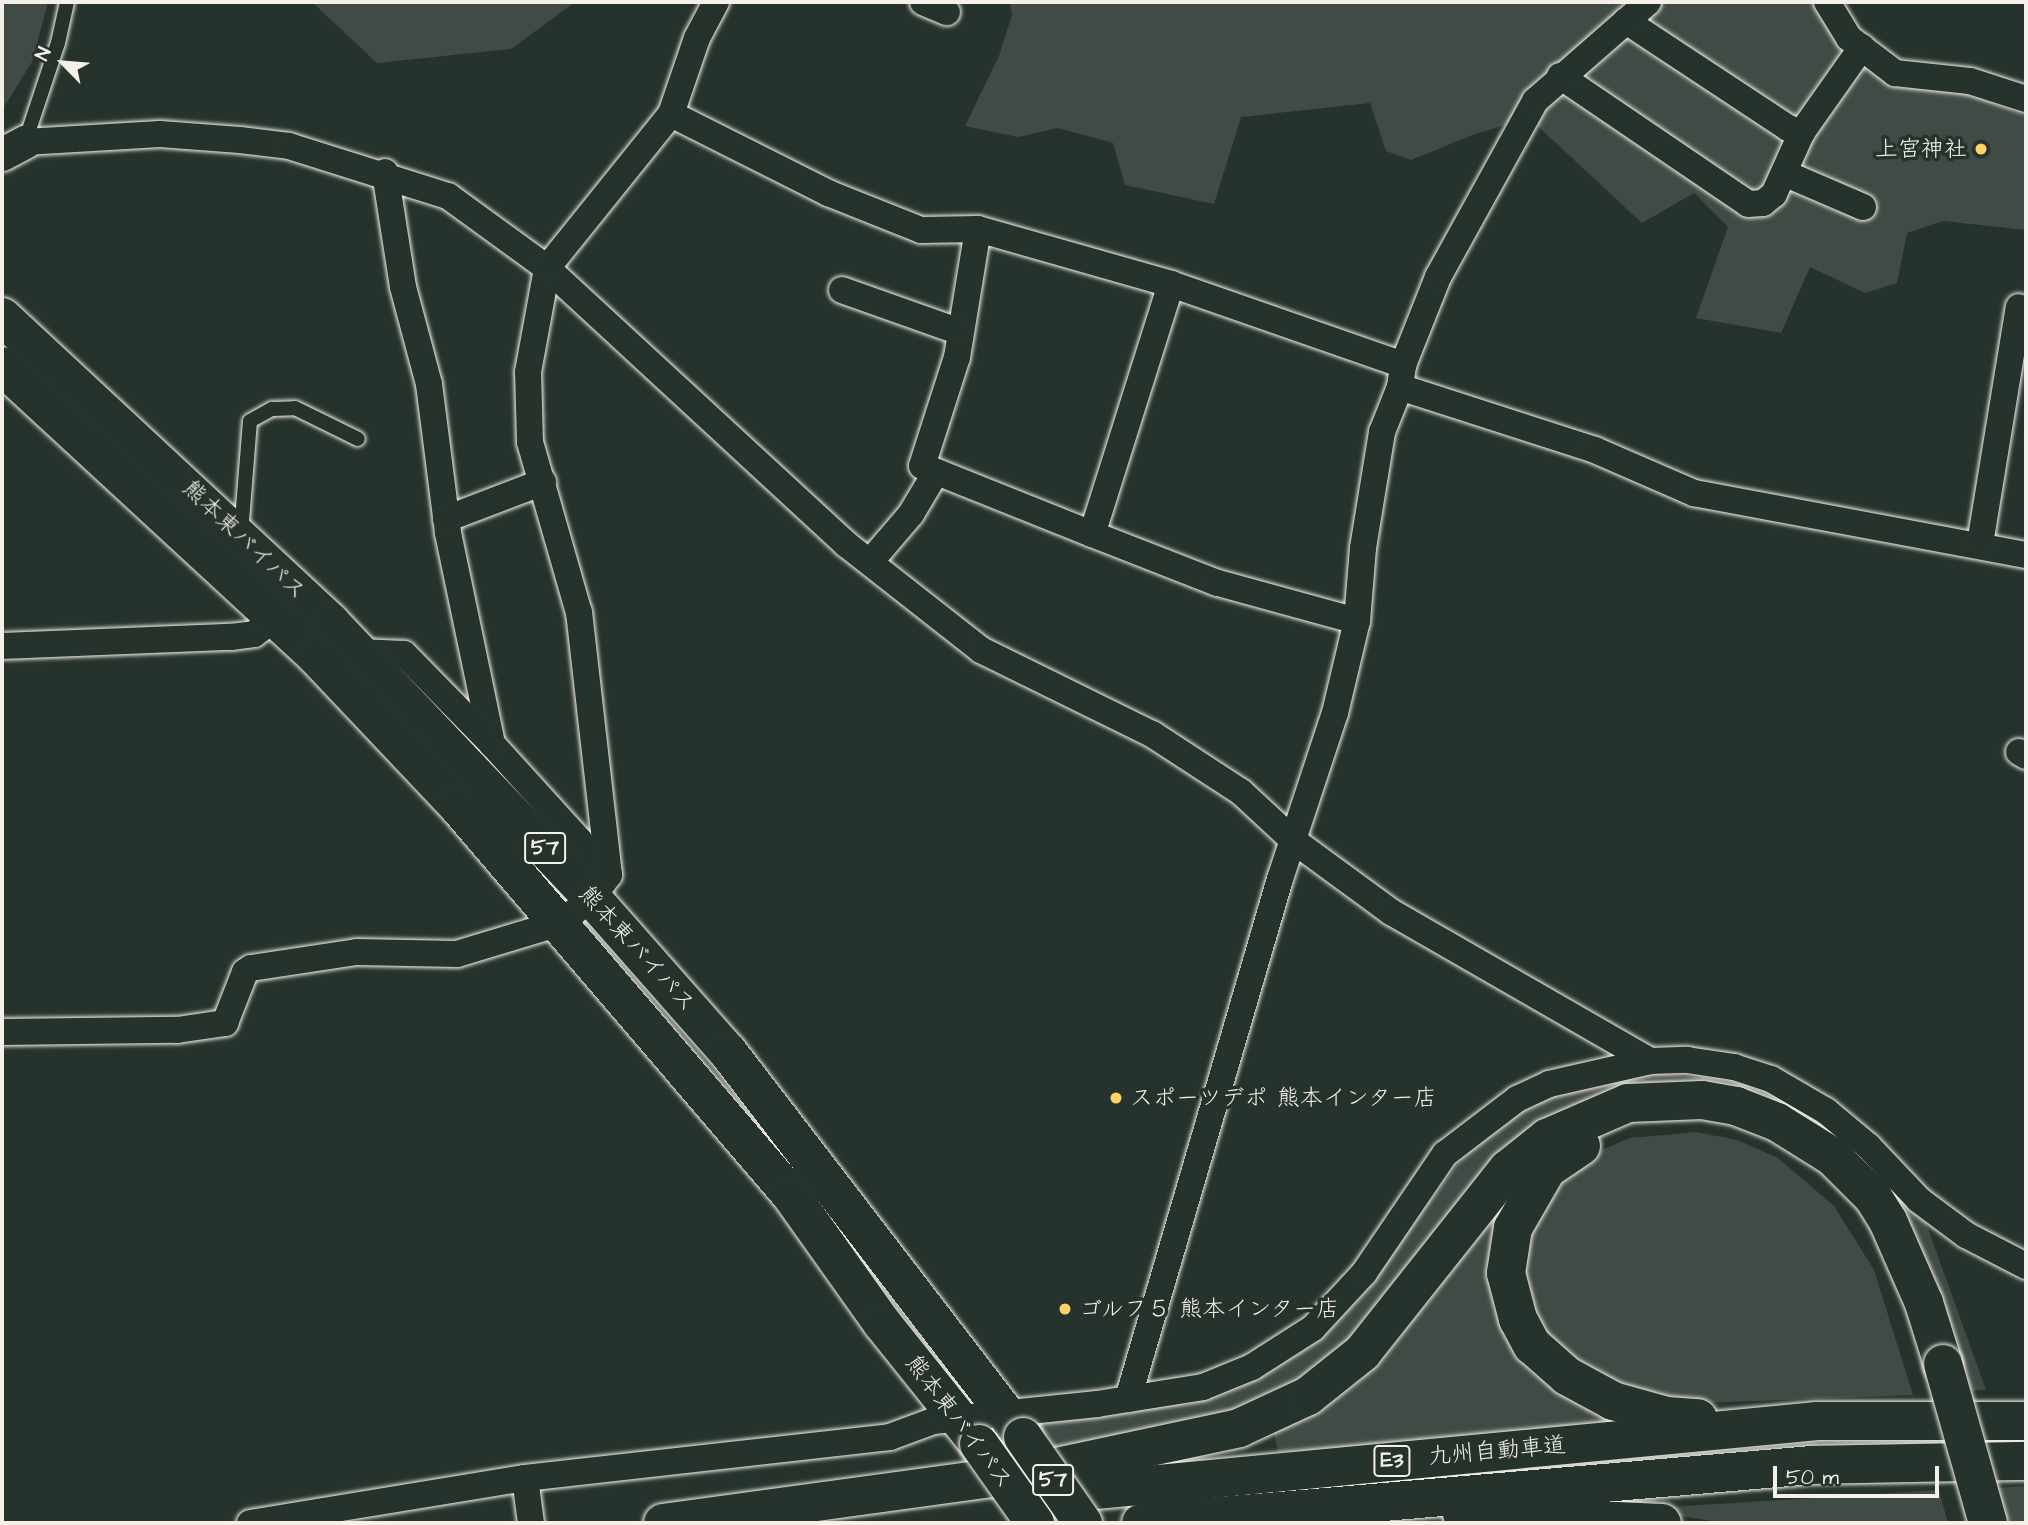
<!DOCTYPE html>
<meta charset="utf-8">
<style>
body{margin:0}
#map{position:relative;width:2028px;height:1525px;overflow:hidden;background:#26332d;font-family:"Architects Daughter","Klee One",sans-serif}
div>[style]{position:absolute}
.green>*{inset:0;background:#414b45}
.roads{filter:drop-shadow(0 0 2px #f4f1e8) drop-shadow(0 0 2px #f4f1e8)}
.service>*{height:14px;margin:-7px;padding:0 7px;transform-origin:7px;border-radius:7px;background:#26332d}
.minor>*{height:26px;margin:-13px;padding:0 13px;transform-origin:13px;border-radius:13px;background:#26332d}
.tertiary>*{height:33px;margin:-16.5px;padding:0 16.5px;transform-origin:16.5px;border-radius:16.5px;background:#26332d}
.trunk>*{height:38px;margin:-19px;padding:0 19px;transform-origin:19px;border-radius:19px;background:#26332d}
.motorway>*{height:38px;margin:-19px;padding:0 19px;transform-origin:19px;border-radius:19px;background:#26332d}
.bridges{filter:drop-shadow(0 0 2px #f4f1e8) drop-shadow(0 0 2px #f4f1e8)}
.trunk-bridge>*{height:38px;margin:-19px;padding:0 19px;transform-origin:19px;border-radius:19px;background:#26332d}
.motorway-bridge>*{height:38px;margin:-19px;padding:0 19px;transform-origin:19px;border-radius:19px;background:#26332d}
.dots>*{width:19px;height:19px;translate:-50% -50%;box-sizing:border-box;border:4px solid #26332d;border-radius:50%}
span{translate:-50% -50%;white-space:nowrap;text-align:center;line-height:1.15;-webkit-text-stroke:7px #26332d;paint-order:stroke}
.shield-label span{padding:2px 5px;background:#26332d;border:2px solid;border-radius:5px;-webkit-text-stroke-width:0}
.shield-label{font-size:21px;color:#f4f1e8;font-weight:700}
.poi-label{font-size:23px;color:#f4f1e8}
.right{translate:-100% -50%;text-align:right}
.left{translate:0 -50%;text-align:left}
.street-label{font-size:23px;color:#f4f1e8}
.frame{position:absolute;inset:0;border:4px solid #f4f1e8;pointer-events:none}
.north{position:absolute;left:28px;top:28px;width:70px;height:70px;-webkit-text-stroke:5px #26332d;paint-order:stroke;rotate:295deg;font-size:19px;font-weight:700;line-height:28px;text-align:center;color:#f4f1e8}
.north::after{content:'';display:block;margin:auto;width:24px;height:32px;background:#f4f1e8;clip-path:polygon(50% 0,100% 100%,50% 72%,0 100%)}
.scale{position:absolute;left:1773px;top:1466px;width:166px;height:32px;box-sizing:border-box;border:4px solid #f4f1e8;border-top:0;padding-left:9px;font-size:21px;line-height:24px;white-space:nowrap;color:#f4f1e8;-webkit-text-stroke:5px #26332d;paint-order:stroke}
</style>
<div id="map">
<div class="green">
<i style="clip-path:polygon(2px 2px,48px 2px,32px 62px,2px 110px)"></i>
<i style="clip-path:polygon(312px 2px,575px 2px,511px 49px,377px 63px)"></i>
<i style="clip-path:polygon(1010px 2px,1814px 2px,1842px 46px,2026px 116px,2026px 230px,1943px 221px,1907px 233px,1897px 283px,1865px 293px,1810px 267px,1781px 333px,1696px 318px,1728px 227px,1694px 193px,1642px 223px,1529px 118px,1475px 134px,1411px 160px,1386px 151px,1370px 103px,1241px 117px,1214px 204px,1125px 185px,1113px 143px,1058px 128px,1018px 137px,965px 126px,999px 56px,1012px 15px)"></i>
<i style="clip-path:polygon(1633px 1071px,1729px 1080px,1778px 1096px,1810px 1115px,1881px 1174px,1926px 1223px,1986px 1390px,1966px 1391px,1815px 1125px,1602px 1095px,1347px 1351px,1247px 1411px,1056px 1448px,1038px 1421px,1226px 1391px,1383px 1263px,1461px 1160px,1498px 1124px,1562px 1088px)"></i>
<i style="clip-path:polygon(1696px 1132px,1737px 1140px,1778px 1158px,1834px 1206px,1874px 1270px,1913px 1395px,1699px 1403px,1639px 1396px,1566px 1359px,1535px 1319px,1520px 1259px,1543px 1194px,1576px 1161px,1630px 1138px)"></i>
<i style="clip-path:polygon(1509px 1181px,1498px 1298px,1643px 1425px,1278px 1452px,1273px 1428px)"></i>
<i style="clip-path:polygon(2026px 1486px,2026px 1523px,2002px 1523px,1994px 1488px)"></i>
<i style="clip-path:polygon(1939px 1490px,1948px 1523px,1725px 1523px,1638px 1509px)"></i>
</div>
<div class="roads">
<div class="service">
<i style="left:25px;top:142px;width:104px;rotate:-71.6deg"></i>
<i style="left:58px;top:43px;width:42px;rotate:-77.6deg"></i>
<i style="left:241px;top:533px;width:112px;rotate:-85.4deg"></i>
<i style="left:250px;top:421px;width:25px;rotate:-29deg"></i>
<i style="left:272px;top:409px;width:23px;rotate:-2deg"></i>
<i style="left:295px;top:408px;width:70px;rotate:26.2deg"></i>
</div>
<div class="minor">
<i style="left:923px;top:2px;width:26px;rotate:23deg"></i>
<i style="left:1827px;top:2px;width:42px;rotate:58.6deg"></i>
<i style="left:1849px;top:38px;width:58px;rotate:37.3deg"></i>
<i style="left:1895px;top:73px;width:75px;rotate:6.1deg"></i>
<i style="left:1970px;top:81px;width:59px;rotate:17.8deg"></i>
<i style="left:1626px;top:21px;width:194px;rotate:33.4deg"></i>
<i style="left:1788px;top:128px;width:15px;rotate:16deg"></i>
<i style="left:1560px;top:76px;width:227px;rotate:34.2deg"></i>
<i style="left:1748px;top:204px;width:15px;rotate:-4deg"></i>
<i style="left:1763px;top:203px;width:14px;rotate:-39deg"></i>
<i style="left:1774px;top:194px;width:68px;rotate:-65.7deg"></i>
<i style="left:1802px;top:132px;width:104px;rotate:-54.8deg"></i>
<i style="left:671px;top:114px;width:176px;rotate:26.7deg"></i>
<i style="left:828px;top:193px;width:100px;rotate:21.7deg"></i>
<i style="left:921px;top:230px;width:57px;rotate:-1deg"></i>
<i style="left:978px;top:229px;width:201px;rotate:15.9deg"></i>
<i style="left:1171px;top:284px;width:246px;rotate:19.2deg"></i>
<i style="left:25px;top:142px;width:135px;rotate:-3.4deg"></i>
<i style="left:160px;top:134px;width:80px;rotate:4.3deg"></i>
<i style="left:240px;top:140px;width:49px;rotate:7deg"></i>
<i style="left:289px;top:146px;width:167px;rotate:17.5deg"></i>
<i style="left:448px;top:196px;width:122px;rotate:36deg"></i>
<i style="left:547px;top:268px;width:407px;rotate:42.7deg"></i>
<i style="left:846px;top:544px;width:172px;rotate:38.1deg"></i>
<i style="left:981px;top:650px;width:191px;rotate:26.2deg"></i>
<i style="left:1152px;top:734px;width:106px;rotate:33.1deg"></i>
<i style="left:1241px;top:792px;width:72px;rotate:42.8deg"></i>
<i style="left:1294px;top:841px;width:120px;rotate:36.2deg"></i>
<i style="left:1391px;top:912px;width:299px;rotate:29.9deg"></i>
<i style="left:385px;top:172px;width:116px;rotate:81.1deg"></i>
<i style="left:403px;top:287px;width:100px;rotate:75deg"></i>
<i style="left:429px;top:384px;width:150px;rotate:82.7deg"></i>
<i style="left:448px;top:533px;width:216px;rotate:78.2deg"></i>
<i style="left:492px;top:744px;width:130px;rotate:47.8deg"></i>
<i style="left:579px;top:840px;width:47px;rotate:56.3deg"></i>
<i style="left:1784px;top:173px;width:86px;rotate:23.3deg"></i>
<i style="left:978px;top:229px;width:130px;rotate:99.3deg"></i>
<i style="left:957px;top:357px;width:114px;rotate:107.8deg"></i>
<i style="left:922px;top:466px;width:183px;rotate:21.8deg"></i>
<i style="left:1171px;top:284px;width:262px;rotate:107.5deg"></i>
<i style="left:1092px;top:534px;width:135px;rotate:21.3deg"></i>
<i style="left:1218px;top:583px;width:144px;rotate:15.3deg"></i>
<i style="left:842px;top:290px;width:123px;rotate:19.5deg"></i>
<i style="left:1400px;top:387px;width:205px;rotate:17.9deg"></i>
<i style="left:1595px;top:450px;width:108px;rotate:23.5deg"></i>
<i style="left:1694px;top:493px;width:338px;rotate:10.6deg"></i>
<i style="left:446px;top:519px;width:104px;rotate:-20.9deg"></i>
<i style="left:1980px;top:544px;width:240px;rotate:-80.7deg"></i>
<i style="left:870px;top:562px;width:63px;rotate:-49.5deg"></i>
<i style="left:911px;top:514px;width:49px;rotate:-59.2deg"></i>
<i style="left:2px;top:646px;width:229px;rotate:-2.3deg"></i>
<i style="left:231px;top:637px;width:23px;rotate:-7deg"></i>
<i style="left:254px;top:634px;width:26px;rotate:-37deg"></i>
<i style="left:358px;top:652px;width:46px;rotate:2.5deg"></i>
<i style="left:404px;top:654px;width:126px;rotate:45.6deg"></i>
<i style="left:2019px;top:752px;width:8px;rotate:30deg"></i>
<i style="left:2px;top:1032px;width:175px;rotate:-0.7deg"></i>
<i style="left:177px;top:1030px;width:49px;rotate:-8.3deg"></i>
<i style="left:225px;top:1023px;width:55px;rotate:-68.6deg"></i>
<i style="left:245px;top:972px;width:7px;rotate:-34deg"></i>
<i style="left:251px;top:968px;width:107px;rotate:-8.6deg"></i>
<i style="left:357px;top:952px;width:100px;rotate:1.1deg"></i>
<i style="left:457px;top:954px;width:108px;rotate:-16.8deg"></i>
<i style="left:560px;top:923px;width:41px;rotate:-38deg"></i>
<i style="left:592px;top:898px;width:29px;rotate:-54deg"></i>
<i style="left:609px;top:875px;width:264px;rotate:-96.5deg"></i>
<i style="left:579px;top:613px;width:178px;rotate:-106deg"></i>
<i style="left:530px;top:442px;width:70px;rotate:-91.6deg"></i>
<i style="left:528px;top:372px;width:106px;rotate:-79.6deg"></i>
<i style="left:547px;top:268px;width:198px;rotate:-51.2deg"></i>
<i style="left:671px;top:114px;width:80px;rotate:-71.1deg"></i>
<i style="left:697px;top:38px;width:41px;rotate:-62.2deg"></i>
<i style="left:1128px;top:1399px;width:542px;rotate:-73.71deg"></i>
<i style="left:1280px;top:879px;width:175px;rotate:-71.7deg"></i>
<i style="left:1335px;top:713px;width:95px;rotate:-76.6deg"></i>
<i style="left:1357px;top:621px;width:73px;rotate:-85.3deg"></i>
<i style="left:1363px;top:548px;width:118px;rotate:-80.7deg"></i>
<i style="left:1382px;top:432px;width:48px;rotate:-68.2deg"></i>
<i style="left:1400px;top:387px;width:22px;rotate:-82deg"></i>
<i style="left:1403px;top:365px;width:95px;rotate:-68.3deg"></i>
<i style="left:1438px;top:277px;width:201px;rotate:-61.1deg"></i>
<i style="left:1535px;top:101px;width:150px;rotate:-41.2deg"></i>
<i style="left:525px;top:1478px;width:45px;rotate:82.4deg"></i>
<i style="left:250px;top:1523px;width:279px;rotate:-9.3deg"></i>
<i style="left:525px;top:1478px;width:367px;rotate:-6.4deg"></i>
<i style="left:890px;top:1437px;width:46px;rotate:-20.4deg"></i>
<i style="left:933px;top:1421px;width:165px;rotate:-5.9deg"></i>
<i style="left:1097px;top:1404px;width:107px;rotate:-9.1deg"></i>
<i style="left:1203px;top:1387px;width:53px;rotate:-22.2deg"></i>
<i style="left:1252px;top:1367px;width:72px;rotate:-32.6deg"></i>
<i style="left:1313px;top:1328px;width:75px;rotate:-47.2deg"></i>
<i style="left:1364px;top:1273px;width:144px;rotate:-55.8deg"></i>
<i style="left:1445px;top:1154px;width:91px;rotate:-37.4deg"></i>
<i style="left:1517px;top:1099px;width:35px;rotate:-25deg"></i>
<i style="left:1549px;top:1084px;width:104px;rotate:-12.8deg"></i>
<i style="left:1650px;top:1061px;width:37px;rotate:-2deg"></i>
<i style="left:1687px;top:1060px;width:48px;rotate:8.5deg"></i>
<i style="left:1734px;top:1067px;width:39px;rotate:18deg"></i>
<i style="left:1771px;top:1079px;width:64px;rotate:30.2deg"></i>
<i style="left:1826px;top:1111px;width:55px;rotate:39.8deg"></i>
<i style="left:1868px;top:1146px;width:74px;rotate:46.6deg"></i>
<i style="left:1919px;top:1200px;width:59px;rotate:36.7deg"></i>
<i style="left:1966px;top:1235px;width:68px;rotate:27.3deg"></i>
</div>
<div class="tertiary">
<i style="left:2px;top:154px;width:26px;rotate:-28deg"></i>
</div>
<div class="trunk">
<i style="left:2px;top:317px;width:449px;rotate:42.9deg"></i>
<i style="left:331px;top:623px;width:379px;rotate:46.5deg"></i>
<i style="left:592px;top:898px;width:205px;rotate:48.6deg"></i>
<i style="left:728px;top:1052px;width:485px;rotate:52.5deg"></i>
<i style="left:2px;top:366px;width:427px;rotate:42.7deg"></i>
<i style="left:316px;top:656px;width:205px;rotate:46.6deg"></i>
<i style="left:457px;top:805px;width:513px;rotate:49.42deg"></i>
<i style="left:791px;top:1195px;width:157px;rotate:54.6deg"></i>
<i style="left:882px;top:1323px;width:155px;rotate:51.3deg"></i>
</div>
<div class="motorway">
<i style="left:1581px;top:1146px;width:41px;rotate:145.9deg"></i>
<i style="left:1547px;top:1169px;width:68px;rotate:120deg"></i>
<i style="left:1513px;top:1228px;width:46px;rotate:98.8deg"></i>
<i style="left:1506px;top:1273px;width:48px;rotate:75.4deg"></i>
<i style="left:1518px;top:1319px;width:30px;rotate:62deg"></i>
<i style="left:1532px;top:1345px;width:47px;rotate:41.5deg"></i>
<i style="left:1567px;top:1376px;width:52px;rotate:28.5deg"></i>
<i style="left:1613px;top:1401px;width:56px;rotate:15.5deg"></i>
<i style="left:1667px;top:1416px;width:31px;rotate:4deg"></i>
<i style="left:1033px;top:1496px;width:788px;rotate:-5.46deg"></i>
<i style="left:1817px;top:1421px;width:209px"></i>
<i style="left:1462px;top:1514px;width:200px;rotate:2.6deg"></i>
<i style="left:663px;top:1523px;width:368px;rotate:-7.8deg"></i>
<i style="left:1028px;top:1473px;width:216px;rotate:-12deg"></i>
<i style="left:1239px;top:1428px;width:76px;rotate:-24.9deg"></i>
<i style="left:1308px;top:1396px;width:69px;rotate:-38.5deg"></i>
<i style="left:1362px;top:1353px;width:235px;rotate:-51.6deg"></i>
<i style="left:1508px;top:1169px;width:50px;rotate:-38.5deg"></i>
<i style="left:1547px;top:1138px;width:88px;rotate:-23.4deg"></i>
<i style="left:1628px;top:1103px;width:74px;rotate:-2.3deg"></i>
<i style="left:1702px;top:1100px;width:35px;rotate:10deg"></i>
<i style="left:1736px;top:1106px;width:44px;rotate:21.3deg"></i>
<i style="left:1777px;top:1122px;width:66px;rotate:32deg"></i>
<i style="left:1833px;top:1157px;width:57px;rotate:45deg"></i>
<i style="left:1873px;top:1197px;width:28px;rotate:58deg"></i>
<i style="left:1888px;top:1221px;width:90px;rotate:66.3deg"></i>
<i style="left:1924px;top:1303px;width:64px;rotate:72.7deg"></i>
<i style="left:1141px;top:1523px;width:674px;rotate:-4.94deg"></i>
<i style="left:1812px;top:1465px;width:214px;rotate:-1.1deg"></i>
</div>
</div>
<div class="bridges">
<div class="trunk-bridge">
<i style="left:1023px;top:1437px;width:105px;rotate:55.1deg"></i>
<i style="left:979px;top:1444px;width:97px;rotate:54.7deg"></i>
</div>
<div class="motorway-bridge">
<i style="left:1943px;top:1364px;width:165px;rotate:74.2deg"></i>
</div>
</div>
<div class="dots">
<i style="left:1981px;top:149px;background:#ffd166"></i>
<i style="left:1116px;top:1098px;background:#ffd166"></i>
<i style="left:1065px;top:1309px;background:#ffd166"></i>
</div>
<div class="shield-label">
<span style="left:545px;top:848px">57</span>
<span style="left:1392px;top:1461px">E3</span>
<span style="left:1053px;top:1480px">57</span>
</div>
<div class="poi-label">
<span class="right" style="left:1967px;top:149px">上宮神社</span>
<span class="left" style="left:1130px;top:1098px">スポーツデポ 熊本インター店</span>
<span class="left" style="left:1079px;top:1309px">ゴルフ５ 熊本インター店</span>
</div>
<div class="street-label">
<span style="left:244px;top:540px;rotate:44deg">熊本東バイパス</span>
<span style="left:637px;top:949px;rotate:48deg">熊本東バイパス</span>
<span style="left:959px;top:1422px;rotate:53deg">熊本東バイパス</span>
<span style="left:1497px;top:1451px;rotate:-5deg">九州自動車道</span>
</div>
<div class="frame"></div>
<div class="north">N</div>
<div class="scale">50 m</div>
</div>
